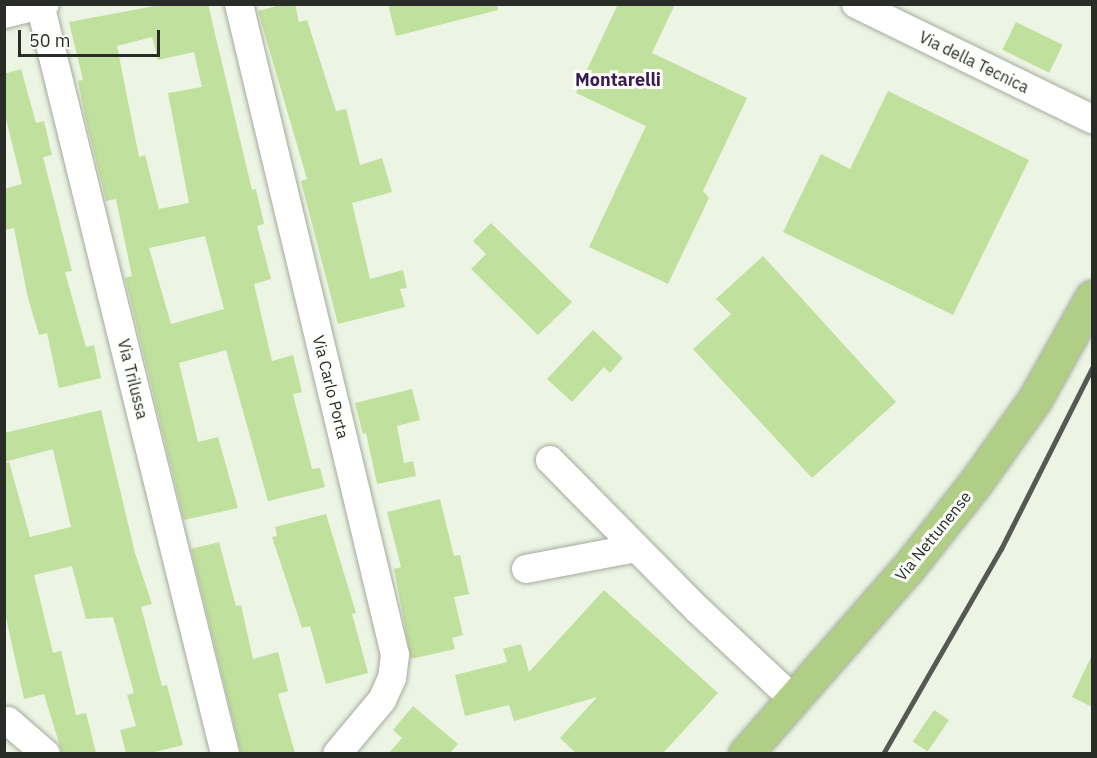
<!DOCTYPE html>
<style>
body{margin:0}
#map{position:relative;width:1097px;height:758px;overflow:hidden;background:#ecf4e4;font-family:"IBM Plex Sans",sans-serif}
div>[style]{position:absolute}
.building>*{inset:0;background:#c0e09e;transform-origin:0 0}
.roads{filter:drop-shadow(0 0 2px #a3ab9b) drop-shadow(0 0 2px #a3ab9b)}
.minor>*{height:28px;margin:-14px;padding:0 14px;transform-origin:14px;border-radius:14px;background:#fff}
.major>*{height:33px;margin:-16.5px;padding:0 16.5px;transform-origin:16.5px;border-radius:16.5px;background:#b0ce86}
.rail>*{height:4.5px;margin:-2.25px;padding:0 2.25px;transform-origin:2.25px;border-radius:2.25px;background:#555951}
span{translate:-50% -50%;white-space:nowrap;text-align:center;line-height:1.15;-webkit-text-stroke:6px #fdfffb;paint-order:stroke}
.street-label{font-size:16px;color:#2a2d27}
.neighbourhood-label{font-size:18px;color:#3c1b52;font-weight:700}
.frame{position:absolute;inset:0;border:6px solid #2a2d27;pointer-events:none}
.scale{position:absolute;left:18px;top:30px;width:142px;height:27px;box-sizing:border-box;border:3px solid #2a2d27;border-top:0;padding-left:8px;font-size:18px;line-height:21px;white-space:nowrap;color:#2a2d27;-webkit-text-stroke:4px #fdfffb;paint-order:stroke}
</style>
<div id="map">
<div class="building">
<i style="clip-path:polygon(evenodd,165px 4px,208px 4px,252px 190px,256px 189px,264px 224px,257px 226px,271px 279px,254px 284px,272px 361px,293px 355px,302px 392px,293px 394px,312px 469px,320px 468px,325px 487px,268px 501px,226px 350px,179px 363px,198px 442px,218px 437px,238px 508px,184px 520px,125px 278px,132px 276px,116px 199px,106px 201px,86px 121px,78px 81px,83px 80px,69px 22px,165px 4px,152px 37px,158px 60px,194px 52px,202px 87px,168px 93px,189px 203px,159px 209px,145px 155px,139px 157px,117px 46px,152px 37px,165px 4px,205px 236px,224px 309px,171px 324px,149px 248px,205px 236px)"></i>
<i style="clip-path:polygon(284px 4px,295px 4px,299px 22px,307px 20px,336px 111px,346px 109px,360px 165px,382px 158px,392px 192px,352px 203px,370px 279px,403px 270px,407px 288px,400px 289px,405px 307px,338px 324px,301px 181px,307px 179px,258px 11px)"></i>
<i style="clip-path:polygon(388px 4px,497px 4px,498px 10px,396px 36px)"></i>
<i style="clip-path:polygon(618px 4px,675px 4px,652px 53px,747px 98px,703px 191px,709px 198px,668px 284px,589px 247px,646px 126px,576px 93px)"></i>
<i style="left:1016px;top:22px;width:52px;height:31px;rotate:26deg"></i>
<i style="clip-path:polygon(21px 69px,36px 123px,44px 121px,52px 155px,43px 157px,72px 271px,65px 272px,86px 347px,94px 345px,101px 378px,59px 388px,47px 333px,39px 335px,28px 298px,14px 228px,4px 230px,4px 189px,22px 184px,4px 111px,4px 74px)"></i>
<i style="clip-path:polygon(888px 91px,1029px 160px,953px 315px,783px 232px,821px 154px,850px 169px)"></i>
<i style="clip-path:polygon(491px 223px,572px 302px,538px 335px,471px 269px,486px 254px,473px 241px)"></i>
<i style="clip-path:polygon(763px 256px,896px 402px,812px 478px,693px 349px,731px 314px,716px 299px)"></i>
<i style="clip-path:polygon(593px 330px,623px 358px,610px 373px,604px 367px,572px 402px,547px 379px)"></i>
<i style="clip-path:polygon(412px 389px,420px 420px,397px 426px,404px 463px,413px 461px,416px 476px,377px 484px,366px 433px,363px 434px,355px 403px)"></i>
<i style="clip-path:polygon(101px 410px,135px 553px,152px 604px,141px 607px,162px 686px,167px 685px,183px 745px,151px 753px,126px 753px,120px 730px,136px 726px,127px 695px,134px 693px,113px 617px,86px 619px,72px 566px,34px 575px,53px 653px,61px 651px,76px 715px,86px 713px,96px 753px,62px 753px,44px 694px,24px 699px,4px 609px,4px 463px,9px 462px,30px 537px,71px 527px,53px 449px,4px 462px,4px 433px)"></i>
<i style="clip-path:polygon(440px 499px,454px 556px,460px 555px,469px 594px,454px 597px,463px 635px,452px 638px,455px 649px,411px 659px,394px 569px,401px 567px,387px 512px)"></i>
<i style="clip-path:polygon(326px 514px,356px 613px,352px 614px,368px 673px,326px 684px,310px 626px,302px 628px,272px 537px,277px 536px,275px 527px)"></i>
<i style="clip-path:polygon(219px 542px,236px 606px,241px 605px,253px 659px,278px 652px,288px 691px,278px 694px,295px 753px,241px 753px,191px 549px)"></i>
<i style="clip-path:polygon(604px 590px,718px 693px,663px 753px,576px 753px,560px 738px,597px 697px,514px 721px,509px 705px,465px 716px,455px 675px,507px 662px,503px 649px,521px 644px,529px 672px)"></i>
<i style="clip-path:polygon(1092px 655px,1092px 707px,1072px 697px)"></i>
<i style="clip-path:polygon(413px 706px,458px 744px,450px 753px,389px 753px,402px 738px,393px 730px)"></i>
<i style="left:934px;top:710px;width:18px;height:38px;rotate:34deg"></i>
</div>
<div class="roads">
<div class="minor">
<i style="left:40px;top:4px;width:772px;rotate:76.14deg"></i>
<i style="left:239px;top:4px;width:669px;rotate:76.52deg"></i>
<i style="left:395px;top:655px;width:23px;rotate:97deg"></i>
<i style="left:392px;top:678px;width:24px;rotate:114deg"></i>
<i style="left:382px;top:700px;width:70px;rotate:129.8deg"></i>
<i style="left:856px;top:4px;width:263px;rotate:26deg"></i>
<i style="left:4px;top:14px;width:42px;rotate:-13.7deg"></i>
<i style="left:550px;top:460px;width:211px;rotate:45.4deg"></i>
<i style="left:698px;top:610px;width:130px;rotate:43.1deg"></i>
<i style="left:526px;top:569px;width:112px;rotate:-10.8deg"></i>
<i style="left:8px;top:721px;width:50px;rotate:41deg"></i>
</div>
<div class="major">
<i style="left:745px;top:754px;width:247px;rotate:-48.8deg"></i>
<i style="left:908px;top:568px;width:110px;rotate:-51.7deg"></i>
<i style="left:976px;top:482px;width:102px;rotate:-54.6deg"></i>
<i style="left:1035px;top:399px;width:117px;rotate:-60.8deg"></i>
</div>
</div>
<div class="rail">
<i style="left:883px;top:754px;width:237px;rotate:-60.1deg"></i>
<i style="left:1001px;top:549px;width:203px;rotate:-63.3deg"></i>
</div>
<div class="street-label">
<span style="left:974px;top:62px;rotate:26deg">Via della Tecnica</span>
<span style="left:133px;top:379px;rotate:76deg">Via Trilussa</span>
<span style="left:331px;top:387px;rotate:76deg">Via Carlo Porta</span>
<span style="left:933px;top:536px;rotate:-51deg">Via Nettunense</span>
</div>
<div class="neighbourhood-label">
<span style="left:618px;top:80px">Montarelli</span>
</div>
<div class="frame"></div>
<div class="scale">50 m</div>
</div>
